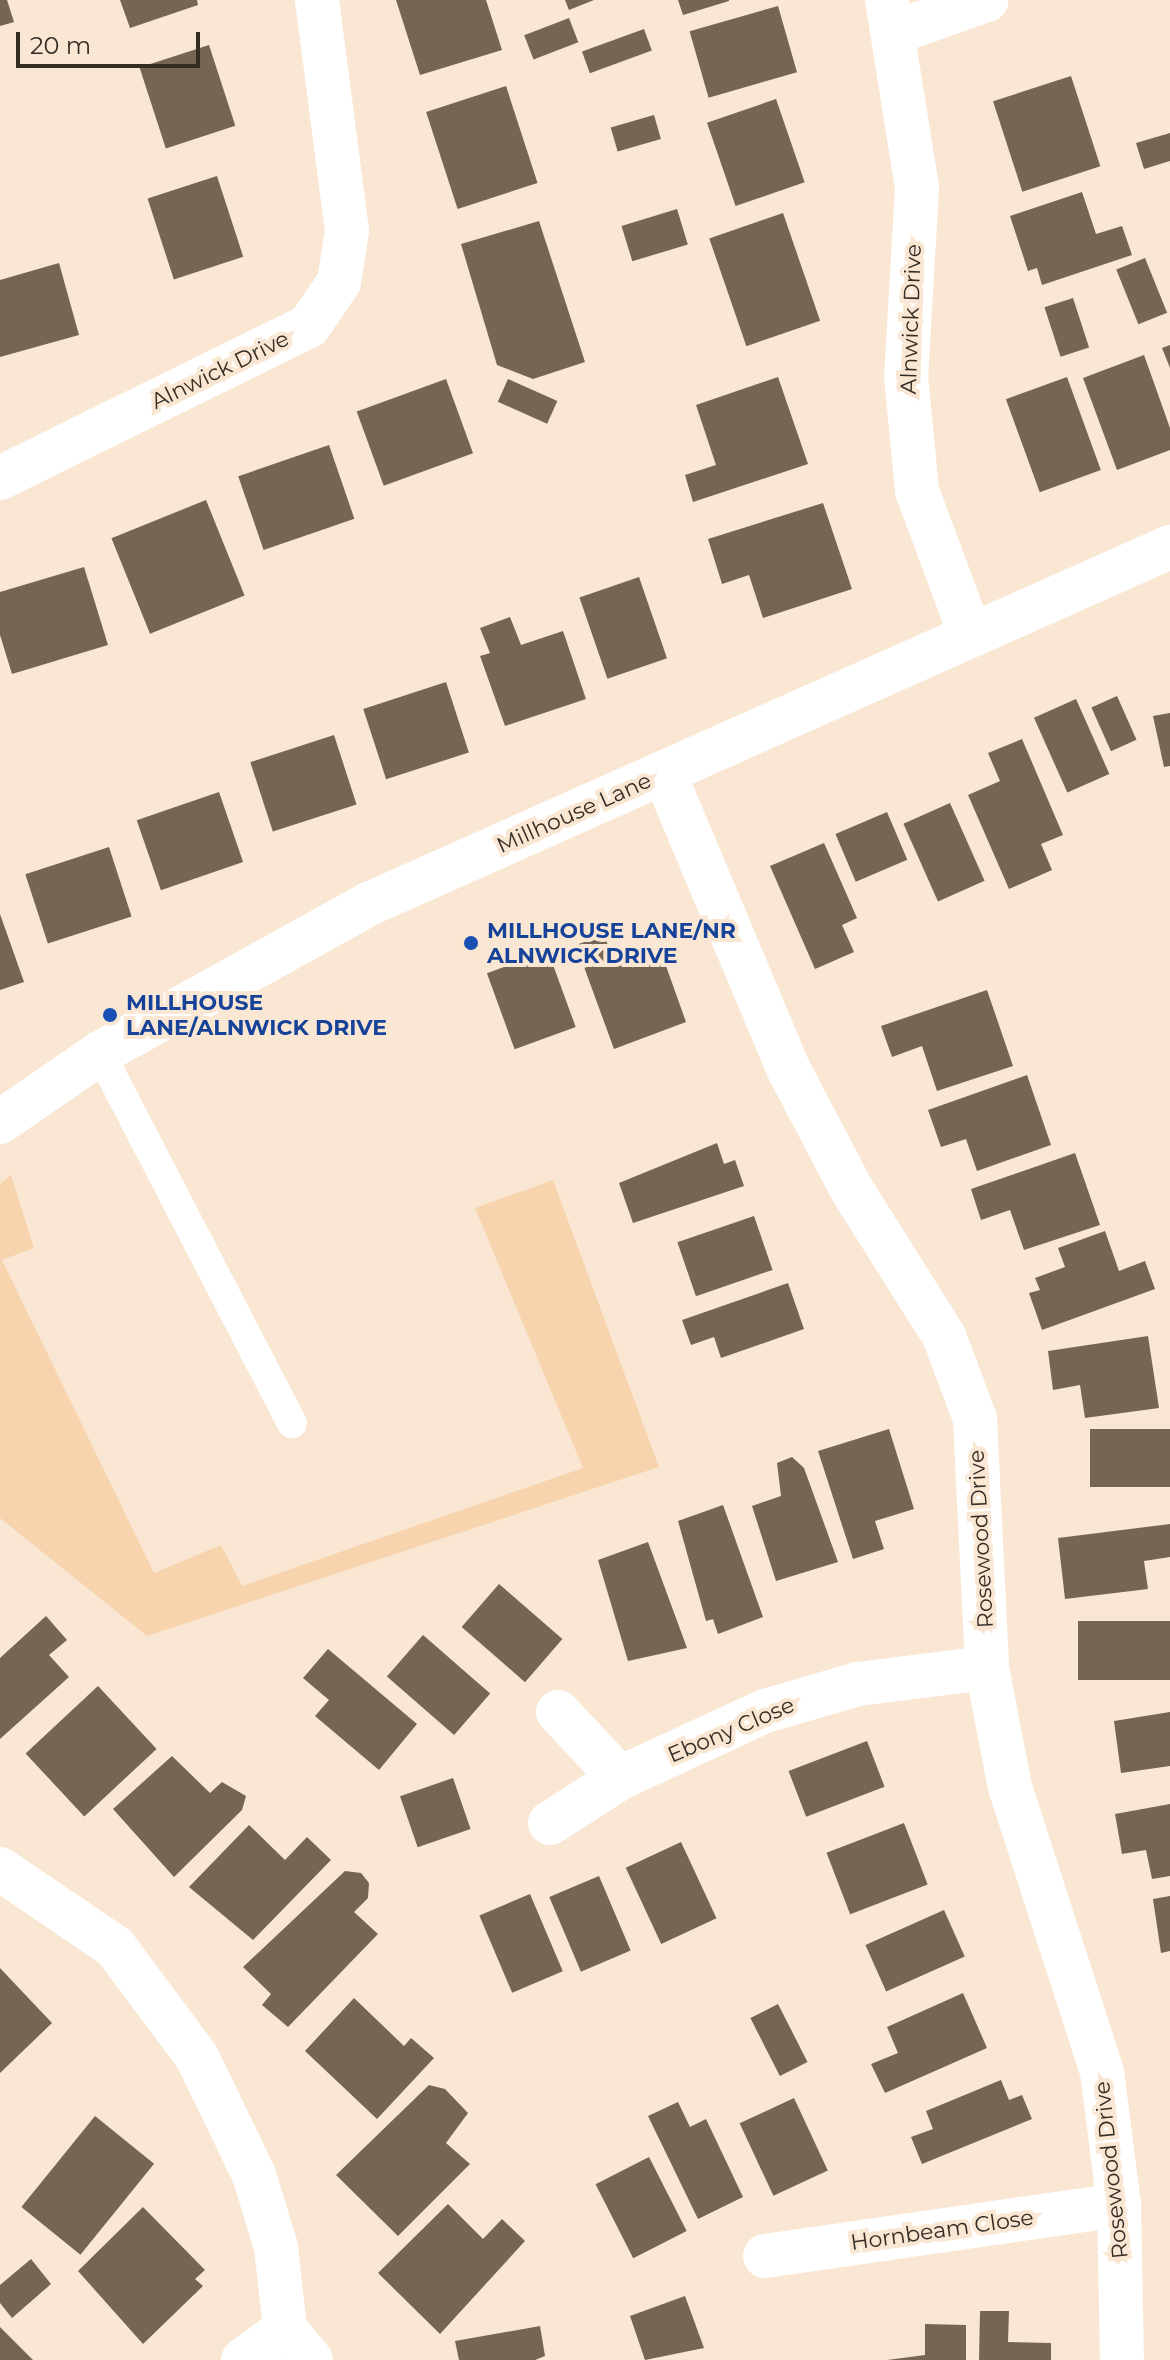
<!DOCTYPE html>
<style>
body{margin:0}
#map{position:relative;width:1170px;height:2360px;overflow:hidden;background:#f9e7d3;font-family:Montserrat,sans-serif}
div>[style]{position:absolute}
.green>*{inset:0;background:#f7d4ad}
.building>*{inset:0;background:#756553;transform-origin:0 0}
.service>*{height:30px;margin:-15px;padding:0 15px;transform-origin:15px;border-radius:15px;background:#fff}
.minor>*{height:44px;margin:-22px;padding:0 22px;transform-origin:22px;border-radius:22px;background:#fff}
.dots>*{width:22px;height:22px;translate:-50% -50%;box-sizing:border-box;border:4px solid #f9e7d3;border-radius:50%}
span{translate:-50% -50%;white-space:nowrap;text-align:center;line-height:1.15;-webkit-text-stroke:8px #f9e7d3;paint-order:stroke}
.street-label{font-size:22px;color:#342d25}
.transit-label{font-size:22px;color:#164399;font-weight:700}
.left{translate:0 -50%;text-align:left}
.scale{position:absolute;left:16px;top:32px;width:184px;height:36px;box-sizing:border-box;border:4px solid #342d25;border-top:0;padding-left:10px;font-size:24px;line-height:28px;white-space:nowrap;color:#342d25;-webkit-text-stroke:6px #f9e7d3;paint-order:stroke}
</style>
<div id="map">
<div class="green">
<i style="clip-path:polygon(11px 1175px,34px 1248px,2px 1260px,154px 1573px,221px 1545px,242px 1586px,583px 1468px,475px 1208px,553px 1180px,659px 1467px,147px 1636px,0 1518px,0 1184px)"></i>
</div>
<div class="building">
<i style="clip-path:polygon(0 0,7px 0,14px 22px,0 26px)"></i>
<i style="clip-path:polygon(120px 0,197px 0,198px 5px,130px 28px)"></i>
<i style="clip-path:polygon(396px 0,486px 0,502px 50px,420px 75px)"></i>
<i style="clip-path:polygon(565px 0,594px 0,569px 10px)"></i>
<i style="clip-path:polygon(678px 0,729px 0,729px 1px,683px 15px)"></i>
<i style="left:778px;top:6px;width:69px;height:92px;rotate:74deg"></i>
<i style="left:569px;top:18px;width:26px;height:48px;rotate:69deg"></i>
<i style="left:644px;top:29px;width:23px;height:66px;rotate:70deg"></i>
<i style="left:209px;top:45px;width:85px;height:73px;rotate:72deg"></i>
<i style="left:1071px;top:76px;width:95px;height:82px;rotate:72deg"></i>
<i style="left:506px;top:86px;width:102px;height:84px;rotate:72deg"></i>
<i style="left:776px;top:99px;width:88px;height:73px;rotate:71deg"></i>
<i style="left:654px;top:115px;width:25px;height:45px;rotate:74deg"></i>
<i style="clip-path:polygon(1170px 133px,1170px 161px,1144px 169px,1136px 143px)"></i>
<i style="left:217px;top:176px;width:85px;height:73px;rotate:72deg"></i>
<i style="clip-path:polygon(1082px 192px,1096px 234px,1122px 226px,1132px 255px,1042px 285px,1037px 268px,1028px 271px,1010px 216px)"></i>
<i style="left:677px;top:209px;width:37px;height:58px;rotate:73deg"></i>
<i style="left:783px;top:213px;width:114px;height:78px;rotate:71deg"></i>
<i style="clip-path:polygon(539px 221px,585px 362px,533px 379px,497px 365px,461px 244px)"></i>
<i style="left:1145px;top:258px;width:59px;height:31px;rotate:68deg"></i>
<i style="clip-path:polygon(59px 263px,79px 335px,0 357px,0 280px)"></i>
<i style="left:1073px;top:298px;width:52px;height:30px;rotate:72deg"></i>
<i style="clip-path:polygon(1170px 345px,1170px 368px,1162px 348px)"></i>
<i style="clip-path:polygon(1144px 355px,1170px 428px,1170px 450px,1117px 470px,1083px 378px)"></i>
<i style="clip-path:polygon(778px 377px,808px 464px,693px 502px,685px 475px,716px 465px,696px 405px)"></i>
<i style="left:1067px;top:377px;width:99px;height:65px;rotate:70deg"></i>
<i style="left:446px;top:379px;width:79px;height:95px;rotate:70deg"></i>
<i style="left:508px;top:379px;width:54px;height:25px;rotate:24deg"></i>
<i style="left:329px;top:445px;width:78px;height:96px;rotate:71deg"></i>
<i style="left:206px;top:500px;width:103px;height:102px;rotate:68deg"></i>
<i style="clip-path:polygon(823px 503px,852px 589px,763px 618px,749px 575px,722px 584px,708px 539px)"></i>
<i style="clip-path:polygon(84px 567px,108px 645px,12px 674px,0 635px,0 592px)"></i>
<i style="left:639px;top:577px;width:86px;height:63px;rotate:71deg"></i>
<i style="clip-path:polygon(510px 617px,521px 645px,563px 631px,586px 699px,505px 726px,480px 656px,490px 653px,480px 628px)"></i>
<i style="left:446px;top:682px;width:74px;height:87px;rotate:72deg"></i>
<i style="left:1117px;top:696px;width:48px;height:28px;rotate:66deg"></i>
<i style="left:1076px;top:699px;width:82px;height:46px;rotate:66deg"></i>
<i style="clip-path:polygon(1170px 713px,1170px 766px,1164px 767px,1153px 716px)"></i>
<i style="left:334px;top:735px;width:73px;height:88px;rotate:72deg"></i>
<i style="clip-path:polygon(1022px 739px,1063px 835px,1041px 844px,1052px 870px,1009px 889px,968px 795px,1000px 781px,988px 753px)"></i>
<i style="left:219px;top:792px;width:74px;height:87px;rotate:71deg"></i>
<i style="left:950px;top:803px;width:85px;height:51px;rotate:66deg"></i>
<i style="left:887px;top:812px;width:52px;height:56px;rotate:67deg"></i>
<i style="clip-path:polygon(824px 843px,857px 918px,842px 925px,854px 952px,815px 969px,770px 866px)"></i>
<i style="left:109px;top:847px;width:73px;height:88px;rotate:72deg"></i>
<i style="clip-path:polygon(0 914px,24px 982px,0 990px)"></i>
<i style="clip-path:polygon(604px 935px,616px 966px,660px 949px,686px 1022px,614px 1049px,576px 945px)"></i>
<i style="left:548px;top:951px;width:81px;height:65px;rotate:70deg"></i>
<i style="clip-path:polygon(987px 990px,1013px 1066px,937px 1091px,922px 1046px,892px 1057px,881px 1026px)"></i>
<i style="clip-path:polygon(1027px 1075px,1051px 1145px,977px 1171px,966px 1139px,941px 1147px,928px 1110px)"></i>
<i style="clip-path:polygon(717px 1143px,724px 1164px,735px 1160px,744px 1186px,633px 1223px,619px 1183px)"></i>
<i style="clip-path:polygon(1075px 1153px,1100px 1225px,1024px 1250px,1010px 1210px,981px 1220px,971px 1189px)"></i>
<i style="left:754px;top:1216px;width:57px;height:81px;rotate:71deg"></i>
<i style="clip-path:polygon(1105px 1231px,1119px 1271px,1145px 1261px,1155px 1289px,1042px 1330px,1029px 1293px,1040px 1290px,1035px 1278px,1065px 1267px,1058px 1248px)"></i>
<i style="clip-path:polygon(788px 1283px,804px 1329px,721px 1358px,714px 1337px,691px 1345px,682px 1320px)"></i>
<i style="clip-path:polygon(1148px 1336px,1159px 1408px,1085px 1418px,1080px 1385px,1053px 1390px,1048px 1351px)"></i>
<i style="clip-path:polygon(889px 1429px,914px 1509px,875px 1521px,884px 1549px,853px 1559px,818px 1451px)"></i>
<i style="left:1170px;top:1429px;width:58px;height:80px;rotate:90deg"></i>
<i style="clip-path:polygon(792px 1457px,804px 1468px,838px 1562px,776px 1581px,752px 1506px,781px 1496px,777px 1463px)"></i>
<i style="clip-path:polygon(723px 1505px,763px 1617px,718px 1634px,713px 1619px,706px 1621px,678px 1521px)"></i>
<i style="clip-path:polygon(1170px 1524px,1170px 1557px,1144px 1561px,1148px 1589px,1065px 1599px,1058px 1538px)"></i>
<i style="clip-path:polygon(648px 1542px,687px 1648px,628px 1661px,598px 1560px)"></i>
<i style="left:499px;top:1584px;width:84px;height:57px;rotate:41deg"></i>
<i style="clip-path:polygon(46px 1616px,67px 1640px,49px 1655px,69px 1677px,0 1739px,0 1658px)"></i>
<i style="left:1170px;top:1621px;width:59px;height:92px;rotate:90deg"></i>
<i style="left:423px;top:1635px;width:89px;height:55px;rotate:41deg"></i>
<i style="clip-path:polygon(328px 1649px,417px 1724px,379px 1770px,315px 1716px,329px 1700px,303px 1678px)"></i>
<i style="left:98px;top:1686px;width:86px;height:99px;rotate:47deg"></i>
<i style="clip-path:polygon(1170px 1712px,1170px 1766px,1121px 1773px,1114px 1721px)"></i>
<i style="left:867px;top:1741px;width:49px;height:84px;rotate:69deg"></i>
<i style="clip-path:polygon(172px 1756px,210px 1793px,222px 1782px,246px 1796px,242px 1810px,174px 1877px,113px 1809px)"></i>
<i style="left:453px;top:1778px;width:54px;height:56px;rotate:71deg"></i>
<i style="clip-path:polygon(1170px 1804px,1170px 1876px,1152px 1879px,1146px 1850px,1122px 1854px,1115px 1814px)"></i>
<i style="left:904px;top:1823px;width:66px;height:83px;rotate:69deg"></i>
<i style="clip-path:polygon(249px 1825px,285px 1860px,307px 1837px,331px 1860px,253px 1940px,189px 1887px)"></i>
<i style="left:681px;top:1842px;width:84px;height:61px;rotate:65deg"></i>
<i style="clip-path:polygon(345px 1871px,361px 1873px,369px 1883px,368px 1898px,354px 1912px,378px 1934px,288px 2027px,262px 2005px,271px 1994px,243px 1967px)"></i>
<i style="left:599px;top:1876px;width:81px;height:54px;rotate:67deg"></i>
<i style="left:530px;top:1894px;width:84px;height:55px;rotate:67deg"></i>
<i style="clip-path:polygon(1170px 1896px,1170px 1951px,1161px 1953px,1153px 1899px)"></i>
<i style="left:944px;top:1910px;width:51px;height:86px;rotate:66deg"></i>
<i style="clip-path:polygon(0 1968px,52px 2023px,0 2073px)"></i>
<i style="clip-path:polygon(963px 1993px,987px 2048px,885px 2093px,871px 2064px,898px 2053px,887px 2027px)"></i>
<i style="clip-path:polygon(354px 1998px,404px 2046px,411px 2038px,434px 2058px,377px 2119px,305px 2051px)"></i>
<i style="left:778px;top:2004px;width:65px;height:31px;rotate:63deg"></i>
<i style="clip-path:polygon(1001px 2080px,1009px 2100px,1022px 2095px,1032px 2119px,922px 2164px,911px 2137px,933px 2129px,926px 2111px)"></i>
<i style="clip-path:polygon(429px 2085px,445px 2089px,468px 2113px,446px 2143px,470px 2164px,398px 2236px,336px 2175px)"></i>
<i style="left:794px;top:2098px;width:80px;height:60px;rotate:65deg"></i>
<i style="clip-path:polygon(678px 2102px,690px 2127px,706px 2119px,743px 2197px,698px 2219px,648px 2116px)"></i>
<i style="left:95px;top:2116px;width:76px;height:117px;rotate:39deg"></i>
<i style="left:649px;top:2157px;width:83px;height:60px;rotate:63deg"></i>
<i style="clip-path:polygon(448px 2204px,483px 2239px,502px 2219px,525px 2241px,440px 2334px,378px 2273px)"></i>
<i style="clip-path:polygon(143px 2207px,205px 2270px,195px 2279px,203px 2286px,143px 2344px,78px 2271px)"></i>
<i style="clip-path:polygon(31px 2259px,51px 2284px,12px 2318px,0 2303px,0 2285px)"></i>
<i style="clip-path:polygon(685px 2296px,704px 2348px,645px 2360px,630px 2316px)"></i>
<i style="clip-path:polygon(980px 2311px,1009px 2311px,1008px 2342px,1051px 2343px,1051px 2360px,979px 2360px)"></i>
<i style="clip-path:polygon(925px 2324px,966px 2325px,966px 2360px,887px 2360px,925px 2355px)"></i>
<i style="clip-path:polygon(540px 2326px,545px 2356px,535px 2360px,459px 2360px,455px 2341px)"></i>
<i style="clip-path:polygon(0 2327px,33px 2360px,0 2360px)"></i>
</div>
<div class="service">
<i style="left:100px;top:1053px;width:417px;rotate:62.6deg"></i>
</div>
<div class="minor">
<i style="left:887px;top:0;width:190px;rotate:80.9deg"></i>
<i style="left:917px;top:188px;width:188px;rotate:93.3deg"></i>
<i style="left:906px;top:376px;width:116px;rotate:84.5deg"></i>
<i style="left:917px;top:491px;width:149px;rotate:69.6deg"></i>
<i style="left:896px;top:32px;width:96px;rotate:-19.4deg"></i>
<i style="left:0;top:478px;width:344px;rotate:-26.2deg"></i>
<i style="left:309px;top:326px;width:53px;rotate:-55.7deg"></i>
<i style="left:339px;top:282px;width:52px;rotate:-81.1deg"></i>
<i style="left:347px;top:231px;width:233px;rotate:-97.4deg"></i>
<i style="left:664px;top:773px;width:322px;rotate:67.2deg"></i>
<i style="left:789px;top:1070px;width:136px;rotate:62.3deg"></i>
<i style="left:852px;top:1190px;width:173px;rotate:57.8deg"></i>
<i style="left:944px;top:1336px;width:89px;rotate:69.5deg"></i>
<i style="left:975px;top:1419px;width:249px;rotate:87.2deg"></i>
<i style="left:987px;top:1668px;width:121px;rotate:79.1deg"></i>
<i style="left:1010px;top:1787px;width:299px;rotate:72.1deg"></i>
<i style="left:1102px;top:2072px;width:134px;rotate:82.7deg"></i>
<i style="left:1119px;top:2205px;width:155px;rotate:88.9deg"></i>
<i style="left:0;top:1122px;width:121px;rotate:-34.6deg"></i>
<i style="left:100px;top:1053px;width:310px;rotate:-29deg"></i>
<i style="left:371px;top:903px;width:875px;rotate:-24.02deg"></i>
<i style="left:558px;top:1712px;width:91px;rotate:46.8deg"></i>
<i style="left:550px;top:1823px;width:83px;rotate:-32.7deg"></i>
<i style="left:620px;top:1778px;width:160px;rotate:-24.8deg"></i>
<i style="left:765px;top:1711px;width:97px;rotate:-16.2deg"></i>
<i style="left:858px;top:1684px;width:130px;rotate:-7.1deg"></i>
<i style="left:0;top:1869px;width:139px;rotate:34.1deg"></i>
<i style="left:115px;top:1947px;width:137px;rotate:53.3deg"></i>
<i style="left:197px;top:2057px;width:131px;rotate:64.2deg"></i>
<i style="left:254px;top:2175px;width:75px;rotate:73deg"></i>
<i style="left:276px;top:2247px;width:82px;rotate:83.7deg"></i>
<i style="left:285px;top:2329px;width:40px;rotate:50deg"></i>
<i style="left:765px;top:2256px;width:358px;rotate:-8.2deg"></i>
<i style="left:243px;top:2360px;width:52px;rotate:-36.4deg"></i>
</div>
<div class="dots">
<i style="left:471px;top:943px;background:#1a4fb4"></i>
<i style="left:110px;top:1015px;background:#1a4fb4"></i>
</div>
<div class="street-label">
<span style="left:911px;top:319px;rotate:-88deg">Alnwick Drive</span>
<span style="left:220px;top:370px;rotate:-26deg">Alnwick Drive</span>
<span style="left:574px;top:813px;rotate:-24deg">Millhouse Lane</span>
<span style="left:981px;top:1539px;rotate:-93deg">Rosewood Drive</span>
<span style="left:731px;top:1730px;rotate:-23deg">Ebony Close</span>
<span style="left:1111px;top:2170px;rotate:-96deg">Rosewood Drive</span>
<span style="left:942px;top:2230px;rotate:-8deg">Hornbeam Close</span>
</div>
<div class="transit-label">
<span class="left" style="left:487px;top:943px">MILLHOUSE LANE/NR<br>ALNWICK DRIVE</span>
<span class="left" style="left:126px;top:1015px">MILLHOUSE<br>LANE/ALNWICK DRIVE</span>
</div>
<div class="scale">20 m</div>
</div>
